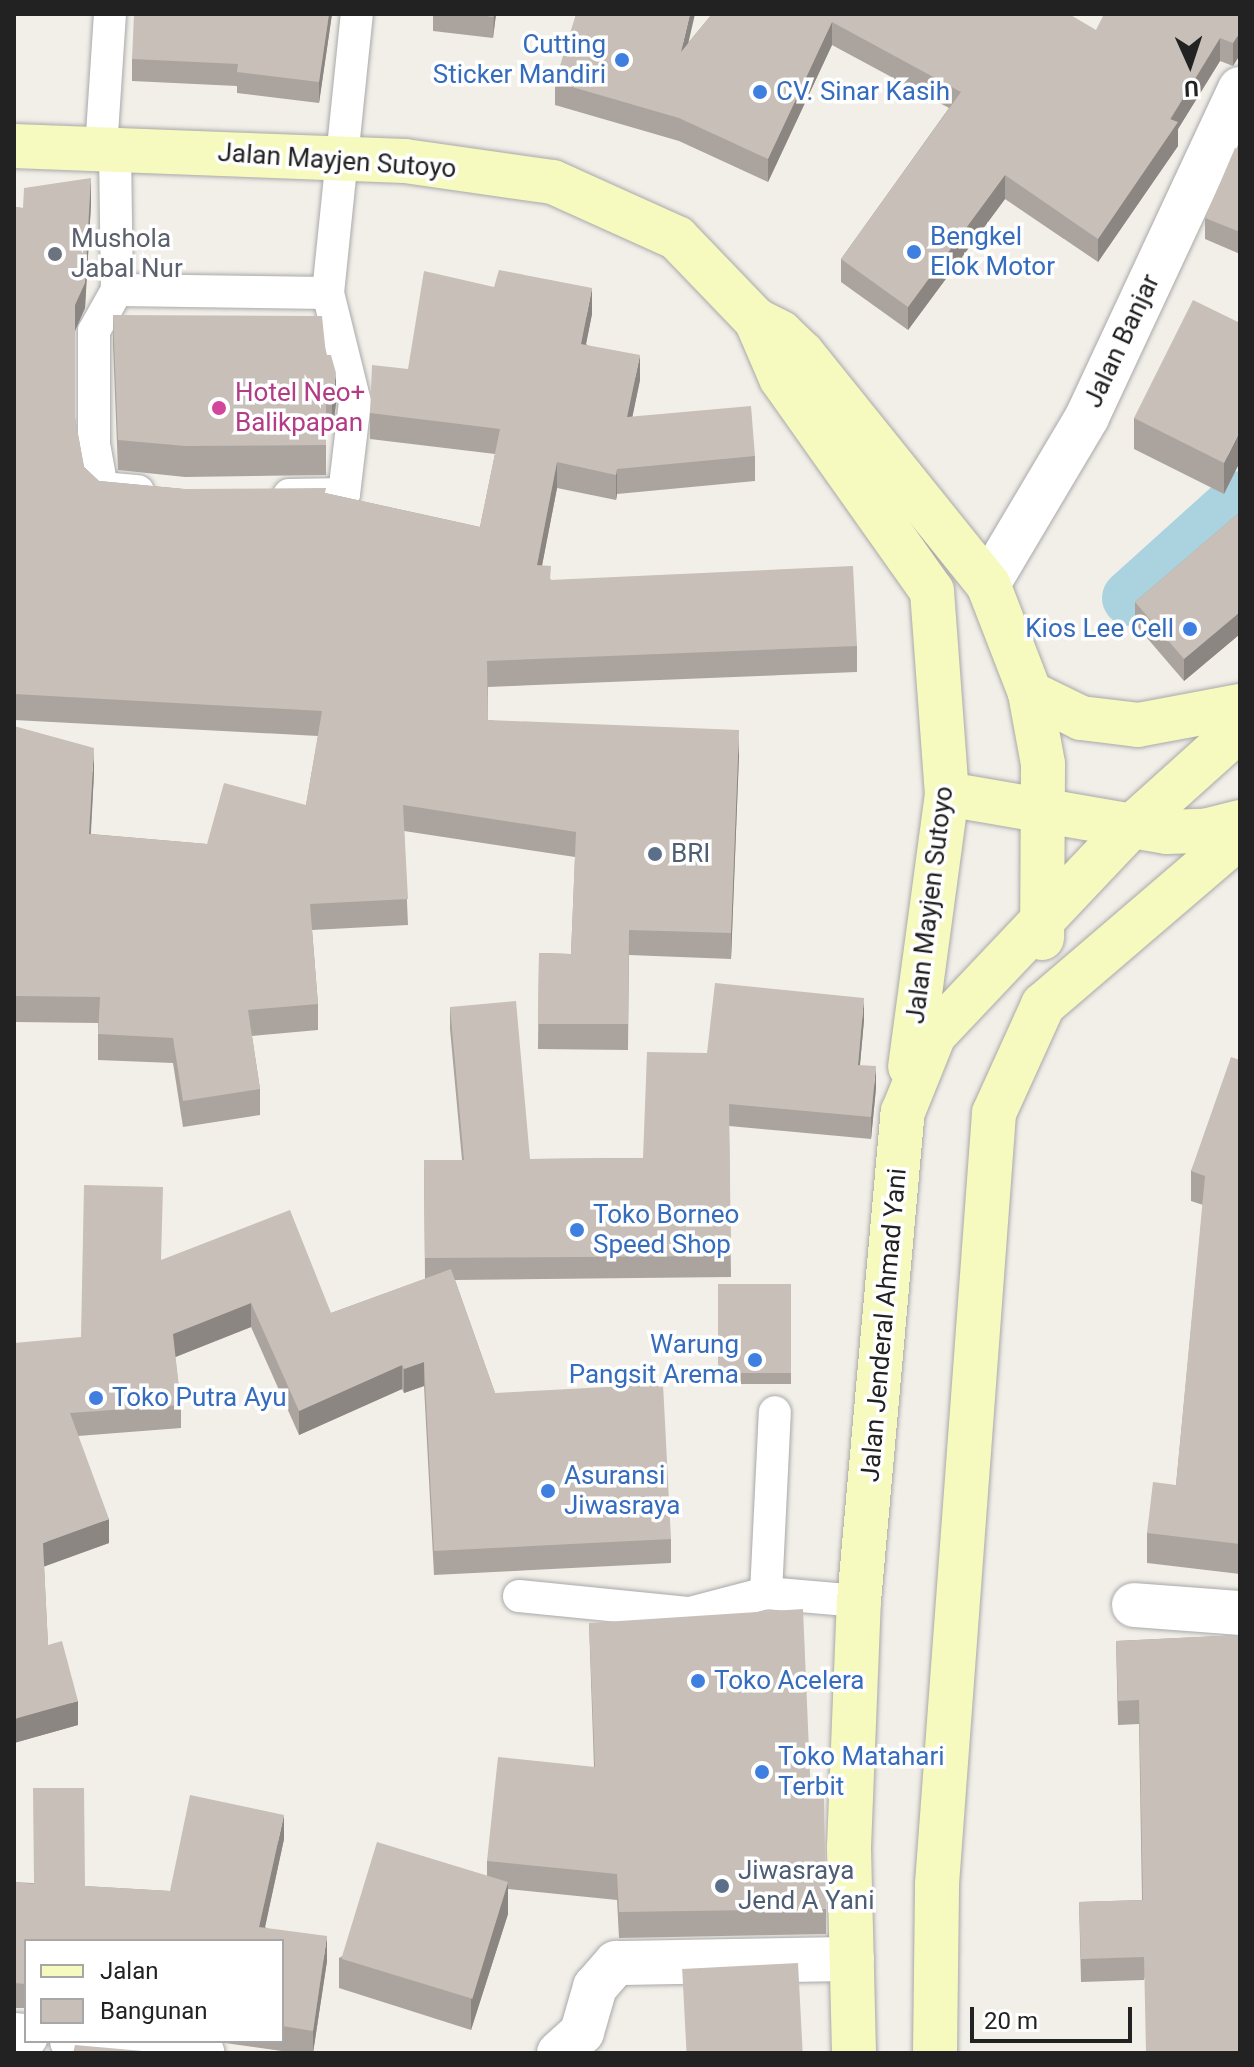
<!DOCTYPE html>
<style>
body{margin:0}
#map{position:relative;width:1254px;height:2067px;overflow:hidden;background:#f2efe9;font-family:Roboto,sans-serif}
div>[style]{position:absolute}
.canal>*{height:56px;margin:-28px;padding:0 28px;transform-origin:28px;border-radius:28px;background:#aad3df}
.roads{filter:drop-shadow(0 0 2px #a9a9a9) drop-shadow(0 0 2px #a9a9a9)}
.lane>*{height:32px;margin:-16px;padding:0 16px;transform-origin:16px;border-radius:16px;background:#fff}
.street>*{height:44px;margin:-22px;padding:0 22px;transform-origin:22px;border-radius:22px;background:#fff}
.secondary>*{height:44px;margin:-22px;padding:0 22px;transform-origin:22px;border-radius:22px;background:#f7fabf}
.wall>*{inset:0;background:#aba49e;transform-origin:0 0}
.shaded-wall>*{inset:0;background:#8b8681}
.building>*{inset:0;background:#c7bfb8;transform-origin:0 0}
.dots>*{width:22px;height:22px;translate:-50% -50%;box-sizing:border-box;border:4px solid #fff;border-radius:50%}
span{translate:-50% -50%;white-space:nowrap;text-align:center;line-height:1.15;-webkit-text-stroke:7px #fff;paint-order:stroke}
.shop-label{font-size:26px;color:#366cbe}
.right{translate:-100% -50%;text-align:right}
.left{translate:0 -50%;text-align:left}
.street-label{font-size:26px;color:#222}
.worship-label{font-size:26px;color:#5b616d}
.hotel-label{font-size:26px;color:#b23c85}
.service-label{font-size:26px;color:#4e5e75}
.frame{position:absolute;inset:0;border:16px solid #222;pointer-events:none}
.legend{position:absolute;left:24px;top:1939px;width:260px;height:104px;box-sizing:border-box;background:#fff;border:2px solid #a7a7a7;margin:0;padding:10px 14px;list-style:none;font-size:24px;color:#222}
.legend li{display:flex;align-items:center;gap:16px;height:40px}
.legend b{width:40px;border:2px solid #a7a7a7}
.north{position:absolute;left:1150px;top:24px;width:80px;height:80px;-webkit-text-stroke:6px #fff;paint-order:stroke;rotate:177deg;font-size:22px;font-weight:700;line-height:32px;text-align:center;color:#222}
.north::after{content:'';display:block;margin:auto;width:28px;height:36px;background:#222;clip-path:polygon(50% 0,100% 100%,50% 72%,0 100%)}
.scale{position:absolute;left:970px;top:2007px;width:162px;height:36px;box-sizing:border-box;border:4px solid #222;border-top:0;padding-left:10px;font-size:24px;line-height:28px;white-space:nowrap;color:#222;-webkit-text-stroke:6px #fff;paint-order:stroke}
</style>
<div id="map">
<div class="canal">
<i style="left:1130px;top:598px;width:148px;rotate:-42deg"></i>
</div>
<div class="roads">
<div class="lane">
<i style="left:101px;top:149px;width:135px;rotate:-86.2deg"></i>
<i style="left:115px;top:150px;width:140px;rotate:89.2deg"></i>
<i style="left:117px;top:290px;width:47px;rotate:119.3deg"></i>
<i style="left:94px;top:331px;width:113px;rotate:90deg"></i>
<i style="left:94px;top:444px;width:45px;rotate:79.7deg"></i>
<i style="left:102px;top:488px;width:36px;rotate:5deg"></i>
<i style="left:117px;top:290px;width:211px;rotate:0.8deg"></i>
<i style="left:289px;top:495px;width:55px;rotate:-1deg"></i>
<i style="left:344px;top:494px;width:93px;rotate:-83.2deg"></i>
<i style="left:355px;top:402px;width:112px;rotate:-103.9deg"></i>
<i style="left:328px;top:293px;width:281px;rotate:-84.1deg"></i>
<i style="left:766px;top:1593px;width:181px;rotate:-87.2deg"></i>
<i style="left:519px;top:1596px;width:172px;rotate:5.7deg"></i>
<i style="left:690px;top:1613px;width:79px;rotate:-14.7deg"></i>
<i style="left:766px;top:1593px;width:93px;rotate:4.9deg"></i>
</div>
<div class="street">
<i style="left:988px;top:584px;width:194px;rotate:-59.3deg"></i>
<i style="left:1087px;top:417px;width:362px;rotate:-65deg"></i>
<i style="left:1134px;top:1605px;width:106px;rotate:4.3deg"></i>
<i style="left:14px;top:2035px;width:12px;rotate:5deg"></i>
<i style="left:72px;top:2041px;width:131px;rotate:5.3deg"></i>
<i style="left:559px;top:2053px;width:31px;rotate:-42deg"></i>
<i style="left:582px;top:2032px;width:47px;rotate:-73.9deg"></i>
<i style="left:595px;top:1987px;width:32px;rotate:-49deg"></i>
<i style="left:616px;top:1963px;width:236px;rotate:-1deg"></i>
</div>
<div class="secondary">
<i style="left:14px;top:146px;width:391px;rotate:2.2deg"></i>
<i style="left:405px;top:161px;width:149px;rotate:8.1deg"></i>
<i style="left:553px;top:182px;width:136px;rotate:24.3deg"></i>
<i style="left:677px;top:238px;width:114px;rotate:46.1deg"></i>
<i style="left:756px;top:320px;width:28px;rotate:27deg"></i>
<i style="left:781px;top:333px;width:29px;rotate:44deg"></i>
<i style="left:802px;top:353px;width:297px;rotate:51.2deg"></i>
<i style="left:988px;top:584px;width:117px;rotate:68.9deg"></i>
<i style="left:1030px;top:693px;width:57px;rotate:26.1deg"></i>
<i style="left:1081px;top:718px;width:57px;rotate:7deg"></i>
<i style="left:1138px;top:725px;width:104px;rotate:-10.6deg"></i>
<i style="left:756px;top:320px;width:63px;rotate:66.7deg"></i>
<i style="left:781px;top:378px;width:261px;rotate:54.7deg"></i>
<i style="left:932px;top:591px;width:204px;rotate:85.8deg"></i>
<i style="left:947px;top:794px;width:275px;rotate:97.7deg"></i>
<i style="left:1030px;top:693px;width:72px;rotate:79.6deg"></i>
<i style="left:1043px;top:764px;width:174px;rotate:90.3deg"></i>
<i style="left:947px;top:794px;width:222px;rotate:9.8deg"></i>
<i style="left:1166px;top:832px;width:38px;rotate:-2deg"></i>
<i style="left:1204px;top:831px;width:37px;rotate:-14deg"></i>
<i style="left:854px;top:2053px;width:206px;rotate:-91.4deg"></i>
<i style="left:849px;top:1847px;width:246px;rotate:-87.7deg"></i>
<i style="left:859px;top:1601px;width:491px;rotate:-84.9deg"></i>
<i style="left:903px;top:1112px;width:83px;rotate:-68.1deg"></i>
<i style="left:934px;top:1035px;width:286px;rotate:-46.6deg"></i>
<i style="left:1131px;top:827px;width:147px;rotate:-42deg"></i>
<i style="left:935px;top:2053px;width:169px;rotate:-89.3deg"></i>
<i style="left:937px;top:1884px;width:773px;rotate:-85.77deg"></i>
<i style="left:994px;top:1113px;width:119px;rotate:-65.6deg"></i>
<i style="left:1043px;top:1005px;width:260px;rotate:-40.6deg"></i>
</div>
</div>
<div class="wall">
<i style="clip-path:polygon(332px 14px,319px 103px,237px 93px,237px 86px,132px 81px,132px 59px)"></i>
<i style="clip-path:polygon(433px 14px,496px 14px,493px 38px,433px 31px)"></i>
<i style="clip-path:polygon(712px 14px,1096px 30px,1240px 14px,1233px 66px,1220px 61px,1178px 129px,1178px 146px,1098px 262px,1005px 199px,908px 330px,841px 282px,841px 259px,949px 108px,832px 45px,768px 182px,679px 141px,555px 105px,555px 82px,688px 43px)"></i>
<i style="clip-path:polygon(1240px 150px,1240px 254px,1205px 239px,1205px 218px)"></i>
<i style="clip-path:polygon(91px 204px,85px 308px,75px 331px,75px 418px,84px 467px,99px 481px,184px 489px,325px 493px,480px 527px,495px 454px,370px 439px,370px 413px,408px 369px,592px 314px,586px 344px,640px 380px,632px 417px,755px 456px,755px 481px,617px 494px,616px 500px,557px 488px,542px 566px,551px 580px,857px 646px,857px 672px,488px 687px,488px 720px,739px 755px,731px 959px,629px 955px,628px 1050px,538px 1049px,539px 953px,571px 954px,575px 857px,404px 831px,408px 925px,312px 930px,318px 1004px,318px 1030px,252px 1036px,260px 1089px,260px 1115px,183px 1127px,173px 1063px,98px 1060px,98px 1023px,14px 1022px,14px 726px,94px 773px,91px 834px,207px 844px,306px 805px,318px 736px,14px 720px,14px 207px,23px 208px)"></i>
<i style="clip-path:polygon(113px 315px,326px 355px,336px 403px,332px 434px,326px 433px,326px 475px,185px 477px,118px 470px,113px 345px)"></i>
<i style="clip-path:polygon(1240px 323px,1224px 494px,1134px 449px,1134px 418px)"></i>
<i style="clip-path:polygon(1240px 512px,1240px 634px,1184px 681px,1135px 624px,1135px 602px)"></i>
<i style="clip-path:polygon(450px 1007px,530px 1159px,643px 1158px,707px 1053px,864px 1020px,860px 1065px,876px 1088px,871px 1139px,729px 1126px,731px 1277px,455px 1280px,495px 1393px,671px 1539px,671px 1563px,434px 1575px,424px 1386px,404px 1393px,402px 1389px,299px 1435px,251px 1327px,175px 1357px,181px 1405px,181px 1428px,78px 1436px,109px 1543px,44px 1566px,48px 1645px,78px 1725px,14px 1743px,81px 1337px,162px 1260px,331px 1313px,425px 1279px,424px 1160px,462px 1160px,450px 1029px)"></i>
<i style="clip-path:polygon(1240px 1060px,1240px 1574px,1147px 1563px,1147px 1533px,1176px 1485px,1203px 1205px,1191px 1201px,1191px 1171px)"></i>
<i style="left:791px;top:1284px;width:100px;height:73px;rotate:90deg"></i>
<i style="clip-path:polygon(589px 1623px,811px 1798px,826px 1909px,826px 1934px,619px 1938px,617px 1900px,508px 1889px,508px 1914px,471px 2030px,339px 1988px,339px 1958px,487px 1877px,487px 1861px,594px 1767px)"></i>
<i style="clip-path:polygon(1240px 1635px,1144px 1980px,1081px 1982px,1079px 1902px,1142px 1900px,1139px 1724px,1118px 1725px,1116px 1641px)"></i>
<i style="clip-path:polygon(284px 1839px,265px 1927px,327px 1961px,313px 2053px,296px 2053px,225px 2043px,222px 2041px,282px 2041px,282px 1941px,26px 1941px,26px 2008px,14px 2008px,14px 1882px,170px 1891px)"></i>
</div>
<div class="shaded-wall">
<i style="clip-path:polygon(329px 14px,332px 14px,319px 103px,319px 82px)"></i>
<i style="clip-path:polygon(494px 14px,496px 14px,493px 38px)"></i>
<i style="clip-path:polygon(690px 14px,695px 14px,681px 75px,681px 52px)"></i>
<i style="clip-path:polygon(832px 22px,832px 45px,768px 182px,768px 159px)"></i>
<i style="clip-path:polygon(1240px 32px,1240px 55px,1233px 66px,1233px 43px)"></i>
<i style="clip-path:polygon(1220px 38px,1220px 61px,1178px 129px,1178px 146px,1098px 262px,1098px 239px)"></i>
<i style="clip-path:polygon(1005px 175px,1005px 199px,908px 330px,908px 307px)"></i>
<i style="clip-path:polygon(91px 178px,91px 204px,85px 308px,75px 331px,75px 305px)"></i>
<i style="clip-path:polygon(592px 288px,592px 314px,581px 369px,581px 344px)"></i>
<i style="clip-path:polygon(640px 355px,640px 380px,627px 443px,627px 417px)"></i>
<i style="clip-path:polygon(336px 373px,336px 403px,332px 434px,332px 403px)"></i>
<i style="clip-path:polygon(1240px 431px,1240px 462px,1224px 494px,1224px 463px)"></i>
<i style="clip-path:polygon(557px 462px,557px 488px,537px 591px,537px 565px)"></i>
<i style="clip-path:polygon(617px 469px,617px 494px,616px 500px,616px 475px)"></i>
<i style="clip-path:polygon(1240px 612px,1240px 634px,1184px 681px,1184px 659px)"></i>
<i style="clip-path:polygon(739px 730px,739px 755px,731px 959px,731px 933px)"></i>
<i style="clip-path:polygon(94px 748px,94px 773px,89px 860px,89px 834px)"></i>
<i style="clip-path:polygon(864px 998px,864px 1020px,858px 1086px,858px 1065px)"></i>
<i style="clip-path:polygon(876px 1066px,876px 1088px,871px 1139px,871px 1117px)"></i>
<i style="clip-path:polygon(251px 1303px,251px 1327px,173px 1358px,173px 1334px)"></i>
<i style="clip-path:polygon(424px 1362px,424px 1386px,404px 1393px,404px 1369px)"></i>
<i style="clip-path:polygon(402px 1365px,402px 1389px,299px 1435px,299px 1411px)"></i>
<i style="clip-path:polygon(109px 1519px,109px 1543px,43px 1567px,43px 1543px)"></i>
<i style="clip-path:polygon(78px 1701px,78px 1725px,14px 1743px,14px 1719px)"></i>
<i style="clip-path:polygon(284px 1815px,284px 1839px,262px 1941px,259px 1927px)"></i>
<i style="clip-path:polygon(508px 1883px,508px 1914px,471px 2030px,471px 2000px)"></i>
<i style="clip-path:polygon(327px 1936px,327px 1961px,313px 2053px,313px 2031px)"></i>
</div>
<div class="building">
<i style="clip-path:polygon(134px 14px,329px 14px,319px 82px,237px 72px,238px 64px,132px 59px)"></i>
<i style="clip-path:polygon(472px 14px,494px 14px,493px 17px)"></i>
<i style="clip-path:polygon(576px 14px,690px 14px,681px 52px,712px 14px,1069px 14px,1096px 30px,1104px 14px,1240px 14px,1240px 32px,1233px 43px,1220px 38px,1170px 119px,1178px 122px,1098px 239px,1005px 175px,908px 307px,841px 259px,961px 92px,832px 22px,768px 159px,679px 118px,555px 82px)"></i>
<i style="clip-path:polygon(1235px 148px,1240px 150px,1240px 232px,1205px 218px)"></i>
<i style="clip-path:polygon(91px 178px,85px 283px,75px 305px,75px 418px,84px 467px,99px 481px,184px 489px,326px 488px,325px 493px,480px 527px,500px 429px,370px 413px,372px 365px,408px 369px,424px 271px,494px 287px,499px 270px,592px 288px,581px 344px,640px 355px,627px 417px,751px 406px,755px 456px,617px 469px,616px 475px,557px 462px,537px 565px,551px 566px,550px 580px,853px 566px,857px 646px,487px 661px,488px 720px,739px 730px,731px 933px,629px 930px,628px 1024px,538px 1024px,539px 953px,571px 954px,576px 832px,403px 805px,408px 899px,310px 904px,318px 1004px,248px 1010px,260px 1089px,183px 1101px,173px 1038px,98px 1034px,100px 997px,14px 996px,14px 726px,94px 748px,89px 834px,207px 844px,224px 783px,306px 805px,322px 711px,14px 694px,14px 207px,23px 208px,24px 188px)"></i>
<i style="clip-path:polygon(1193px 300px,1240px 323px,1240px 431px,1224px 463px,1134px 418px)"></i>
<i style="clip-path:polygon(113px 315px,322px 316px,326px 355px,331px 355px,336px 373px,332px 403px,326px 403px,326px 445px,185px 446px,118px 440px)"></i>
<i style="clip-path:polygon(1240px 512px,1240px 612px,1184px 659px,1135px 602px)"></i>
<i style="clip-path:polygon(715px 983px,864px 998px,858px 1065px,876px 1066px,871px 1117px,729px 1104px,731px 1256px,425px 1258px,424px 1160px,464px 1160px,450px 1007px,516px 1001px,530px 1159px,643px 1158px,647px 1052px,707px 1053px)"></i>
<i style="clip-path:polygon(1231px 1057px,1240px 1060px,1240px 1544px,1147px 1533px,1153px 1482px,1176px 1485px,1205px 1176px,1191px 1171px)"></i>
<i style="clip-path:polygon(84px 1185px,163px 1187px,161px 1260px,290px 1210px,331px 1313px,451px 1269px,495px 1393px,663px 1384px,671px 1539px,434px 1551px,424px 1362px,404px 1369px,402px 1365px,299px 1411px,251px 1303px,173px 1334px,181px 1405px,70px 1413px,109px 1519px,43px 1543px,48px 1645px,62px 1641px,78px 1701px,14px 1719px,14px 1343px,81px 1337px)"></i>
<i style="left:791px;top:1284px;width:89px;height:73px;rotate:90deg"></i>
<i style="clip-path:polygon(803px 1609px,811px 1798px,824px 1797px,826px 1909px,619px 1912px,617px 1874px,487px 1861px,498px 1757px,595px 1767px,589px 1623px)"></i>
<i style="clip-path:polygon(1240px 1635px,1240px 2053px,1146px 2053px,1144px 1957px,1081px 1959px,1079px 1902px,1143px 1900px,1139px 1700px,1118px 1701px,1116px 1641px)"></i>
<i style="clip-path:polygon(33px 1788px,84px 1788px,85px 1886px,170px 1891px,190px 1795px,284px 1815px,259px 1927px,327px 1936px,313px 2031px,282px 2026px,282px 1941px,26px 1941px,26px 1984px,14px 1983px,14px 1882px,34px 1884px)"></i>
<i style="left:377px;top:1842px;width:137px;height:122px;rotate:17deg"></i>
<i style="left:798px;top:1963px;width:90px;height:116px;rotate:87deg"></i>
<i style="clip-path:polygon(75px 2045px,165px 2053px,73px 2053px)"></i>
</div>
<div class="dots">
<i style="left:622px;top:60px;background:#3f7fe0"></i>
<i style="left:760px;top:92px;background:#3f7fe0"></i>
<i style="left:914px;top:252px;background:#3f7fe0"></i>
<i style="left:55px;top:254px;background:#6b7280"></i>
<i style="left:219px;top:408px;background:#d1479c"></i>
<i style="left:1190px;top:629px;background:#3f7fe0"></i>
<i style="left:655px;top:854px;background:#5c6f8a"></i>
<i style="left:577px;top:1230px;background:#3f7fe0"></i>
<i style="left:755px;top:1360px;background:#3f7fe0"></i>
<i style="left:96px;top:1398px;background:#3f7fe0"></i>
<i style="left:548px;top:1491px;background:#3f7fe0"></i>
<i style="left:698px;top:1681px;background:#3f7fe0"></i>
<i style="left:762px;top:1772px;background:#3f7fe0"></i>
<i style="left:722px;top:1886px;background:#5c6f8a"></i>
</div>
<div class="shop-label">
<span class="right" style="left:606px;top:60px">Cutting<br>Sticker Mandiri</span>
<span class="left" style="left:776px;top:92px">CV. Sinar Kasih</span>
<span class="left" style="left:930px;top:252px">Bengkel<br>Elok Motor</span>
<span class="right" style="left:1174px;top:629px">Kios Lee Cell</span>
<span class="left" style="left:593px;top:1230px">Toko Borneo<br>Speed Shop</span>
<span class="right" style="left:739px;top:1360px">Warung<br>Pangsit Arema</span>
<span class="left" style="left:112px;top:1398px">Toko Putra Ayu</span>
<span class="left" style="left:564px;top:1491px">Asuransi<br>Jiwasraya</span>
<span class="left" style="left:714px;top:1681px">Toko Acelera</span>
<span class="left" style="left:778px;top:1772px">Toko Matahari<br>Terbit</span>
</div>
<div class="street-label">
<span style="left:337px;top:161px;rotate:4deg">Jalan Mayjen Sutoyo</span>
<span style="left:1122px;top:341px;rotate:-65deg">Jalan Banjar</span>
<span style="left:930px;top:905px;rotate:-83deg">Jalan Mayjen Sutoyo</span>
<span style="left:884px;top:1325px;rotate:-85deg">Jalan Jenderal Ahmad Yani</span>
</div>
<div class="worship-label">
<span class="left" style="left:71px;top:254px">Mushola<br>Jabal Nur</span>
</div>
<div class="hotel-label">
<span class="left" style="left:235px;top:408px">Hotel Neo+<br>Balikpapan</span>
</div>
<div class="service-label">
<span class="left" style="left:671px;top:854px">BRI</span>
<span class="left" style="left:738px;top:1886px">Jiwasraya<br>Jend A Yani</span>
</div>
<div class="frame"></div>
<ul class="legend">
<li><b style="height:10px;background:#f7fabf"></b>Jalan</li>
<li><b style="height:22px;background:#c7bfb8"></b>Bangunan</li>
</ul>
<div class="north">U</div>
<div class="scale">20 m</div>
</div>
